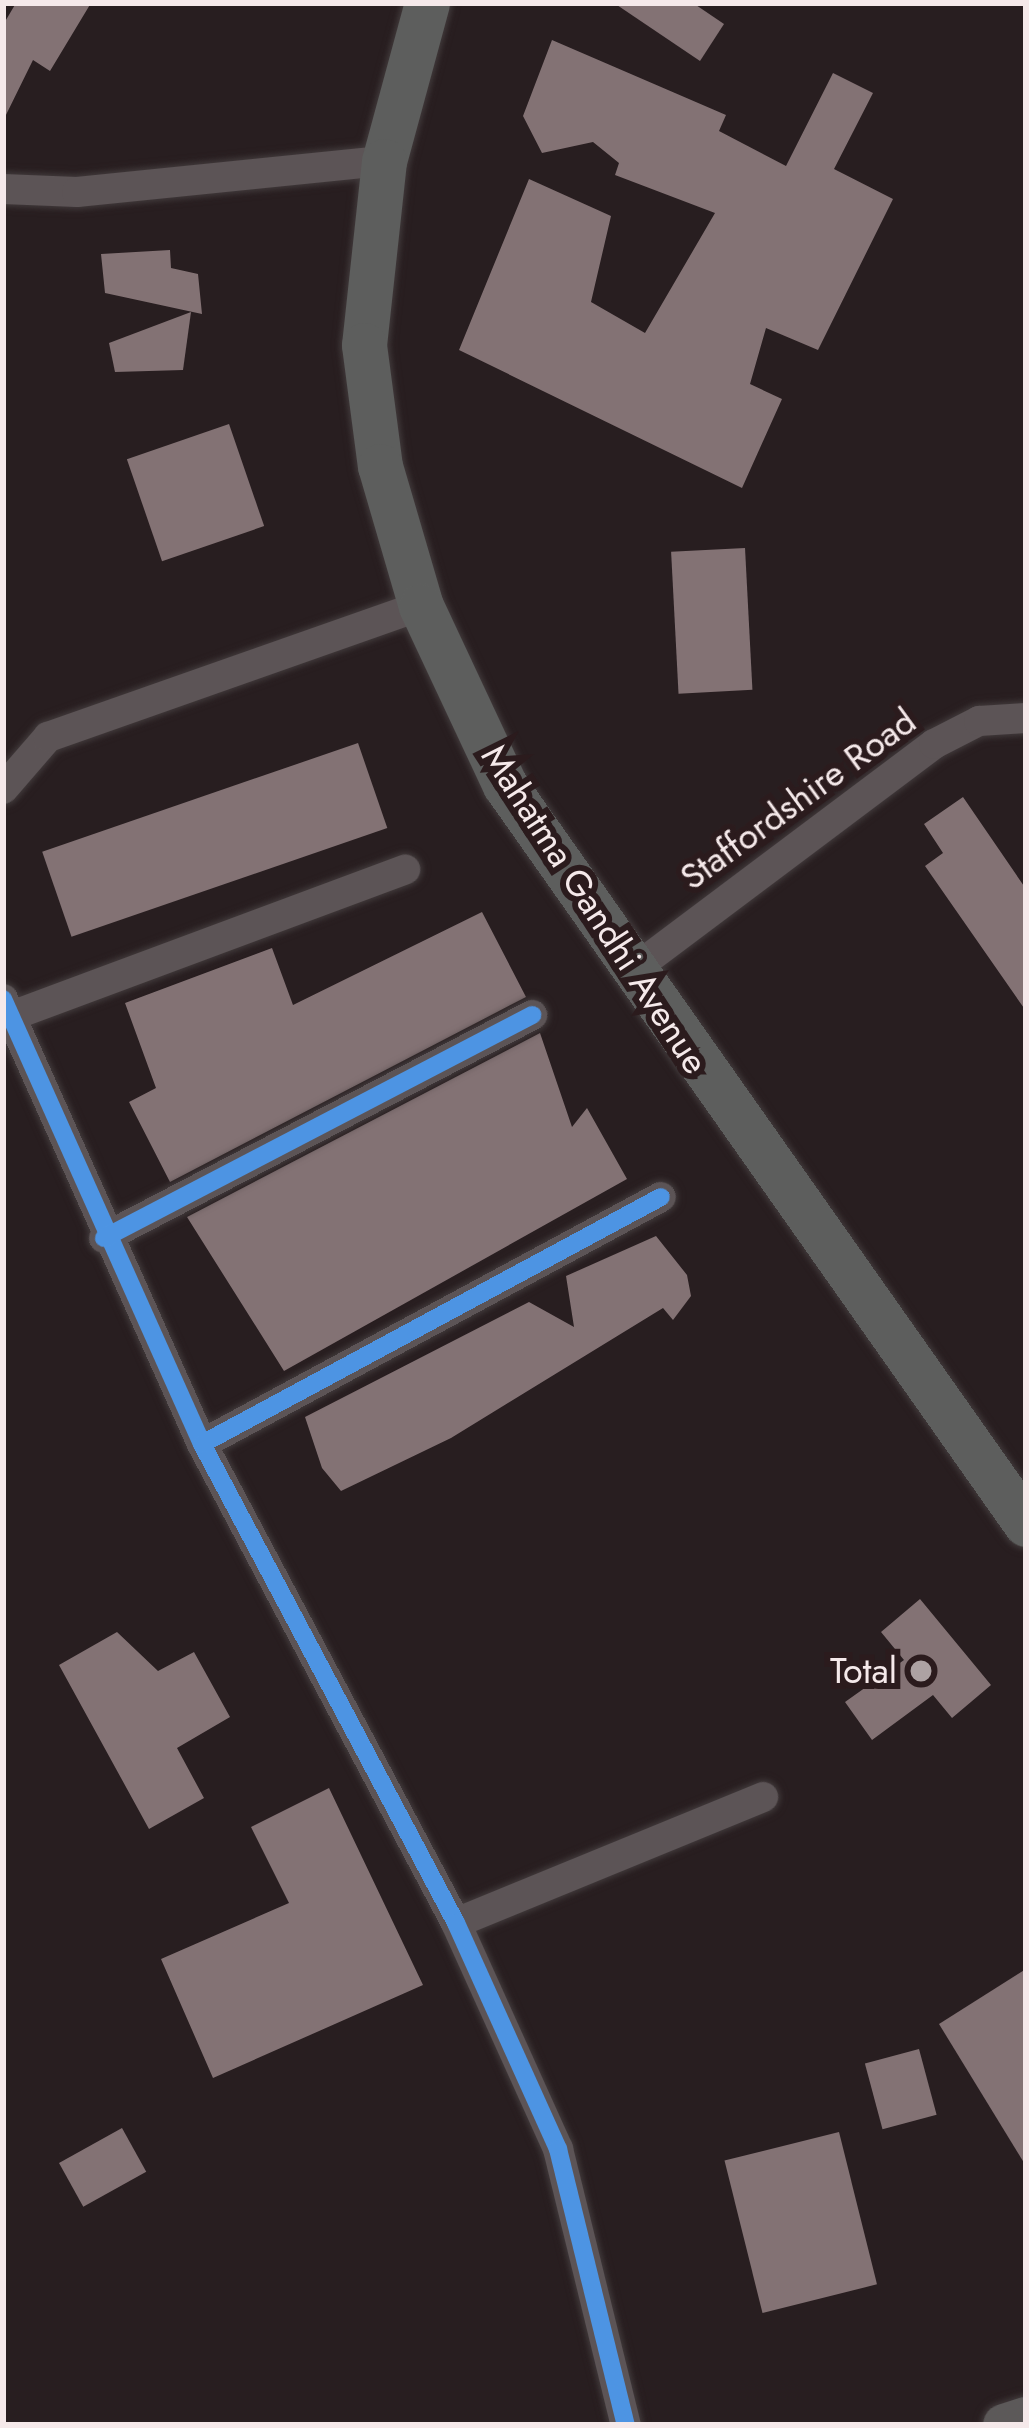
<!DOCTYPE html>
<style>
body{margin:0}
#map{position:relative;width:1029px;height:2428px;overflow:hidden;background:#281e20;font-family:Jost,sans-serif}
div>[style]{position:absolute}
.building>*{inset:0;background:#837274;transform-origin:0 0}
.roads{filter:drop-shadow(0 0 3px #413a3b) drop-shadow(0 0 3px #413a3b)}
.minor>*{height:30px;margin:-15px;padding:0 15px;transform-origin:15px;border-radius:15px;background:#5c5456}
.secondary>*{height:42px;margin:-21px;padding:0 21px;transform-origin:21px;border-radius:21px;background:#5c5959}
.primary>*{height:45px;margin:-22.5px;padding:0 22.5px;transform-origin:22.5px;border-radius:22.5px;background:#5d5e5d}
.cycleway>*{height:18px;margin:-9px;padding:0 9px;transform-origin:9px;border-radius:9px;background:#4d94e3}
.dots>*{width:33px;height:33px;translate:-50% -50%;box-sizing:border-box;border:6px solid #2b1b1d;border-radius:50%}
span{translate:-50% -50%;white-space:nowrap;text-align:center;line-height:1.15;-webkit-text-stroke:12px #2b1b1d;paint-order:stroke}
.street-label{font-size:36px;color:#f5e9ea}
.poi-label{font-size:36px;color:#f5e9ea}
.right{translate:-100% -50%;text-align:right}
.frame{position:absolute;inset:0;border:6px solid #f5e9ea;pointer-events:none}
</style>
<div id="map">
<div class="building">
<i style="clip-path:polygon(16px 3px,91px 3px,50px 71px,33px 60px,3px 121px,3px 25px)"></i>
<i style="clip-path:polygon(614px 3px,693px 3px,724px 24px,700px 61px)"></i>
<i style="clip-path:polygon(552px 40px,726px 115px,719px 131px,786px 166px,833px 73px,873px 93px,834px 169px,893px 199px,818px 350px,766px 328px,750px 384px,782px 399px,742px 488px,459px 350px,529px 179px,611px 216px,591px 302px,645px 333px,715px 213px,615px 175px,619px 163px,593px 142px,542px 153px,523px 116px)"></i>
<i style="clip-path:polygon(170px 250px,171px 268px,198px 274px,202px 314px,105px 293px,101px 254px)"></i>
<i style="clip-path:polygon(191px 312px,183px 370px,115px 372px,109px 343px)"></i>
<i style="left:229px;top:424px;width:108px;height:108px;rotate:71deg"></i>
<i style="left:745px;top:548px;width:142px;height:74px;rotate:87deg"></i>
<i style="left:358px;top:743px;width:90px;height:334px;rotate:71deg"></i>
<i style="clip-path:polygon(963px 797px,1026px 889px,1026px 1011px,925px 866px,943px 853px,924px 824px)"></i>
<i style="clip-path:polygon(482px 912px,526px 997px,170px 1182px,129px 1102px,156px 1088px,125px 1003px,272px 948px,293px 1005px)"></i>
<i style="clip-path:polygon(540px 1033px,572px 1127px,587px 1108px,627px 1179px,284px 1371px,187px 1217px)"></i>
<i style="clip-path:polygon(656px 1236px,687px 1275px,691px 1296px,673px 1320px,663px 1308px,451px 1438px,341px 1491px,322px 1468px,305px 1417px,529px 1302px,574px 1327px,566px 1276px)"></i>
<i style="clip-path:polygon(920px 1599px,991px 1685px,952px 1718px,933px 1695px,872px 1740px,845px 1702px,904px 1660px,881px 1632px)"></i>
<i style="clip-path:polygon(117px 1632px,158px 1671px,194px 1652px,230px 1717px,177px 1748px,204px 1798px,149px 1829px,59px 1665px)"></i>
<i style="clip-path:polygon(329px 1788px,423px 1985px,213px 2078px,161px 1959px,289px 1903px,251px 1827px)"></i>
<i style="clip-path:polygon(1026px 1969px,1026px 2166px,939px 2024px)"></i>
<i style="left:919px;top:2049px;width:68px;height:56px;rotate:75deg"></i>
<i style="left:122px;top:2128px;width:50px;height:72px;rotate:61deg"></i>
<i style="left:839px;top:2132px;width:157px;height:118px;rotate:76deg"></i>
</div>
<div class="roads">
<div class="minor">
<i style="left:3px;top:189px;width:74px;rotate:2.3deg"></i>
<i style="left:77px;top:192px;width:309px;rotate:-5.8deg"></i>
<i style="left:3px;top:789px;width:69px;rotate:-49.1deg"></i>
<i style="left:48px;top:737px;width:395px;rotate:-19.4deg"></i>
<i style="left:629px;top:973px;width:381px;rotate:-36.9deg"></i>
<i style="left:934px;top:744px;width:51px;rotate:-27.1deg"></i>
<i style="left:979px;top:721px;width:47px;rotate:-3.7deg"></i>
<i style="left:3px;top:999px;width:487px;rotate:65.9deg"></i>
<i style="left:202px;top:1444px;width:542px;rotate:62.06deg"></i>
<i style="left:456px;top:1923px;width:248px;rotate:65.7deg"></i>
<i style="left:558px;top:2149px;width:284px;rotate:76.2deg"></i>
<i style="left:6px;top:1018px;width:426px;rotate:-20.4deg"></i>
<i style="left:104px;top:1238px;width:483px;rotate:-27.5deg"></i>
<i style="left:202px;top:1444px;width:521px;rotate:-28.29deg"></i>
<i style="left:456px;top:1923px;width:332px;rotate:-22.3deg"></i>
</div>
<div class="secondary">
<i style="left:1004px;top:2425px;width:23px;rotate:-18deg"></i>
</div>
<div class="primary">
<i style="left:427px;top:3px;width:164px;rotate:105.2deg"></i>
<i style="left:384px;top:161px;width:185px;rotate:96.2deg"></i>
<i style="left:364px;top:345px;width:122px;rotate:82.5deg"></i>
<i style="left:380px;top:466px;width:146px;rotate:73.7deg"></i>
<i style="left:421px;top:606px;width:198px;rotate:64.9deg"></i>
<i style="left:505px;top:785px;width:904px;rotate:54.82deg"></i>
</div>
</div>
<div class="cycleway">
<i style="left:3px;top:999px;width:487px;rotate:65.9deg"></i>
<i style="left:202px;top:1444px;width:542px;rotate:62.06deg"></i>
<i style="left:456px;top:1923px;width:248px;rotate:65.7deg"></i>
<i style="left:558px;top:2149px;width:284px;rotate:76.2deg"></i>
<i style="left:104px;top:1238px;width:483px;rotate:-27.5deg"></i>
<i style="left:202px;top:1444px;width:521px;rotate:-28.29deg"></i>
</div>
<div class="dots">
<i style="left:921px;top:1671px;background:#ada2a3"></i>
</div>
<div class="street-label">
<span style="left:798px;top:799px;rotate:-36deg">Staffordshire Road</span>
<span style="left:595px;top:909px;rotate:57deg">Mahatma Gandhi Avenue</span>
</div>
<div class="poi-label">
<span class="right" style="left:897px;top:1671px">Total</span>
</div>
<div class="frame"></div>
</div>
